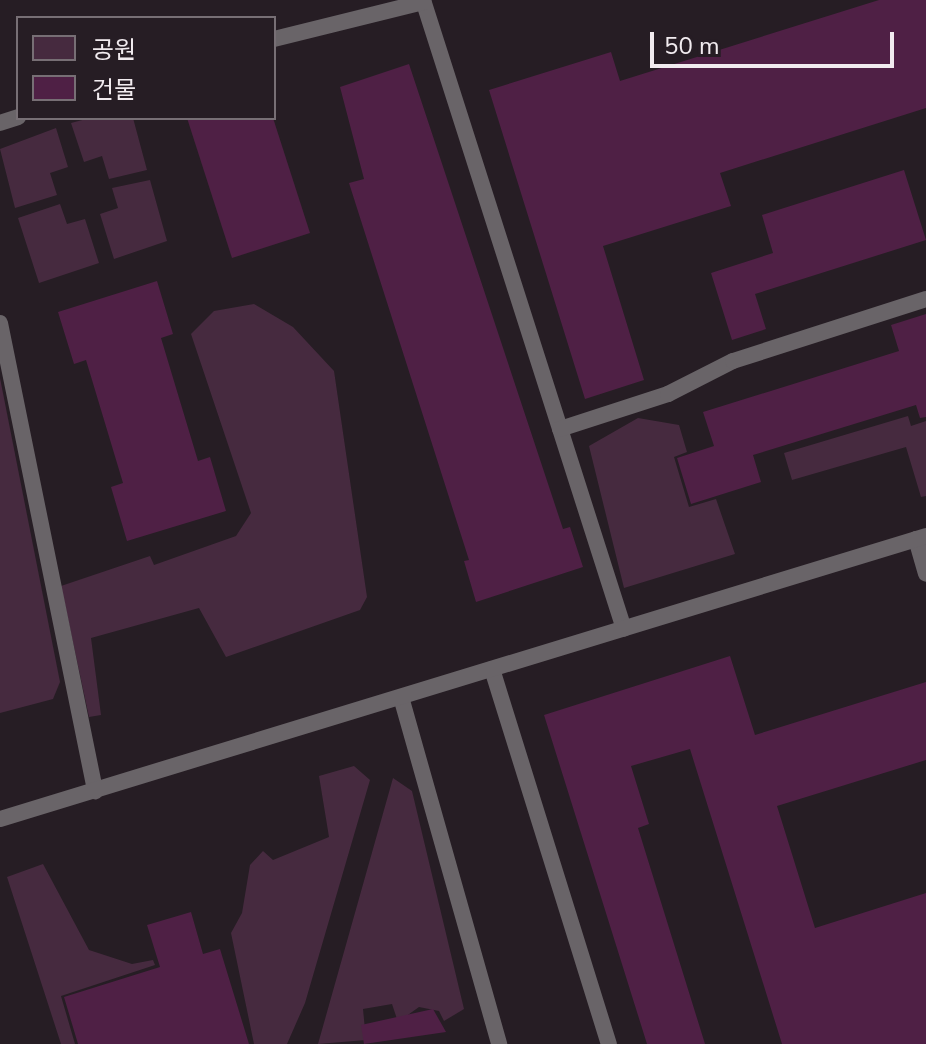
<!DOCTYPE html>
<meta charset="utf-8">
<style>
body{margin:0}
#map{position:relative;width:926px;height:1044px;overflow:hidden;background:#261d24;font-family:"Nunito Sans","Noto Sans KR",sans-serif}
div>[style]{position:absolute}
.green>*{inset:0;background:#462a3f}
.building>*{inset:0;background:#4f2045}
.lane>*{height:16px;margin:-8px;padding:0 8px;transform-origin:8px;border-radius:8px;background:#696468}
span{translate:-50% -50%;white-space:nowrap;text-align:center;line-height:1.15;-webkit-text-stroke:6px #261d24;paint-order:stroke}
.legend{position:absolute;left:16px;top:16px;width:260px;height:104px;box-sizing:border-box;background:#261d24;border:2px solid #776f75;margin:0;padding:10px 14px;list-style:none;font-size:24px;color:#f1ebef}
.legend li{display:flex;align-items:center;gap:16px;height:40px}
.legend b{width:40px;border:2px solid #776f75}
.scale{position:absolute;left:650px;top:32px;width:244px;height:36px;box-sizing:border-box;border:4px solid #f1ebef;border-top:0;padding-left:10px;font-size:24px;line-height:28px;white-space:nowrap;color:#f1ebef;-webkit-text-stroke:6px #261d24;paint-order:stroke}
</style>
<div id="map">
<div class="green">
<i style="clip-path:polygon(90px 118px,133px 118px,147px 170px,109px 179px,102px 156px,84px 162px,71px 123px)"></i>
<i style="clip-path:polygon(56px 128px,68px 167px,50px 173px,57px 195px,15px 208px,0 149px)"></i>
<i style="clip-path:polygon(150px 180px,167px 241px,114px 259px,100px 214px,118px 208px,112px 188px)"></i>
<i style="clip-path:polygon(60px 204px,67px 224px,85px 219px,99px 263px,39px 283px,18px 218px)"></i>
<i style="clip-path:polygon(254px 304px,293px 327px,334px 371px,367px 597px,360px 610px,226px 657px,199px 608px,91px 638px,101px 715px,89px 717px,61px 586px,150px 556px,154px 565px,236px 536px,251px 513px,191px 334px,214px 311px)"></i>
<i style="clip-path:polygon(0 378px,60px 682px,53px 699px,0 713px)"></i>
<i style="clip-path:polygon(908px 416px,911px 426px,926px 421px,926px 496px,921px 497px,906px 447px,792px 480px,784px 453px)"></i>
<i style="clip-path:polygon(638px 418px,679px 425px,687px 452px,674px 457px,689px 507px,716px 499px,735px 554px,624px 588px,589px 446px)"></i>
<i style="clip-path:polygon(354px 766px,370px 780px,305px 1003px,287px 1044px,254px 1044px,231px 933px,242px 913px,250px 865px,263px 851px,273px 860px,329px 837px,319px 776px)"></i>
<i style="clip-path:polygon(393px 778px,412px 791px,464px 1009px,444px 1021px,439px 1011px,419px 1007px,398px 1022px,392px 1004px,363px 1009px,366px 1040px,318px 1044px)"></i>
<i style="clip-path:polygon(43px 864px,89px 950px,132px 964px,153px 960px,155px 965px,61px 996px,75px 1044px,61px 1044px,7px 877px)"></i>
</div>
<div class="building">
<i style="clip-path:polygon(879px 0,926px 0,926px 108px,720px 173px,731px 206px,603px 246px,644px 380px,585px 399px,489px 90px,611px 52px,620px 81px)"></i>
<i style="clip-path:polygon(409px 64px,563px 529px,570px 527px,583px 567px,476px 602px,464px 561px,469px 560px,349px 183px,364px 179px,340px 87px)"></i>
<i style="clip-path:polygon(187px 118px,273px 118px,310px 233px,232px 258px)"></i>
<i style="clip-path:polygon(904px 170px,926px 240px,755px 294px,766px 329px,732px 340px,711px 273px,773px 253px,762px 215px)"></i>
<i style="clip-path:polygon(157px 281px,173px 334px,161px 338px,198px 461px,210px 457px,226px 511px,127px 541px,111px 487px,123px 483px,86px 360px,74px 364px,58px 312px)"></i>
<i style="clip-path:polygon(926px 314px,926px 417px,920px 418px,916px 405px,753px 455px,761px 482px,691px 504px,677px 458px,714px 446px,703px 412px,899px 351px,891px 325px)"></i>
<i style="clip-path:polygon(730px 656px,755px 735px,926px 682px,926px 760px,777px 806px,815px 928px,926px 893px,926px 1044px,782px 1044px,690px 749px,631px 766px,649px 824px,638px 828px,705px 1044px,647px 1044px,544px 715px)"></i>
<i style="clip-path:polygon(191px 912px,203px 954px,220px 949px,249px 1044px,78px 1044px,64px 997px,160px 967px,147px 925px)"></i>
<i style="clip-path:polygon(433px 1009px,446px 1032px,364px 1044px,361px 1025px)"></i>
</div>
<div class="lane">
<i style="left:423px;top:0;width:660px;rotate:72.28deg"></i>
<i style="left:274px;top:39px;width:154px;rotate:-13.9deg"></i>
<i style="left:0;top:123px;width:19px;rotate:-18deg"></i>
<i style="left:0;top:323px;width:478px;rotate:78.5deg"></i>
<i style="left:560px;top:429px;width:114px;rotate:-18deg"></i>
<i style="left:668px;top:394px;width:73px;rotate:-26.9deg"></i>
<i style="left:733px;top:361px;width:203px;rotate:-17.8deg"></i>
<i style="left:916px;top:539px;width:36px;rotate:74deg"></i>
<i style="left:492px;top:669px;width:393px;rotate:72.7deg"></i>
<i style="left:401px;top:697px;width:361px;rotate:74.2deg"></i>
<i style="left:0;top:819px;width:968px;rotate:-16.99deg"></i>
</div>
<ul class="legend">
<li><b style="height:22px;background:#462a3f"></b>공원</li>
<li><b style="height:22px;background:#4f2045"></b>건물</li>
</ul>
<div class="scale">50 m</div>
</div>
